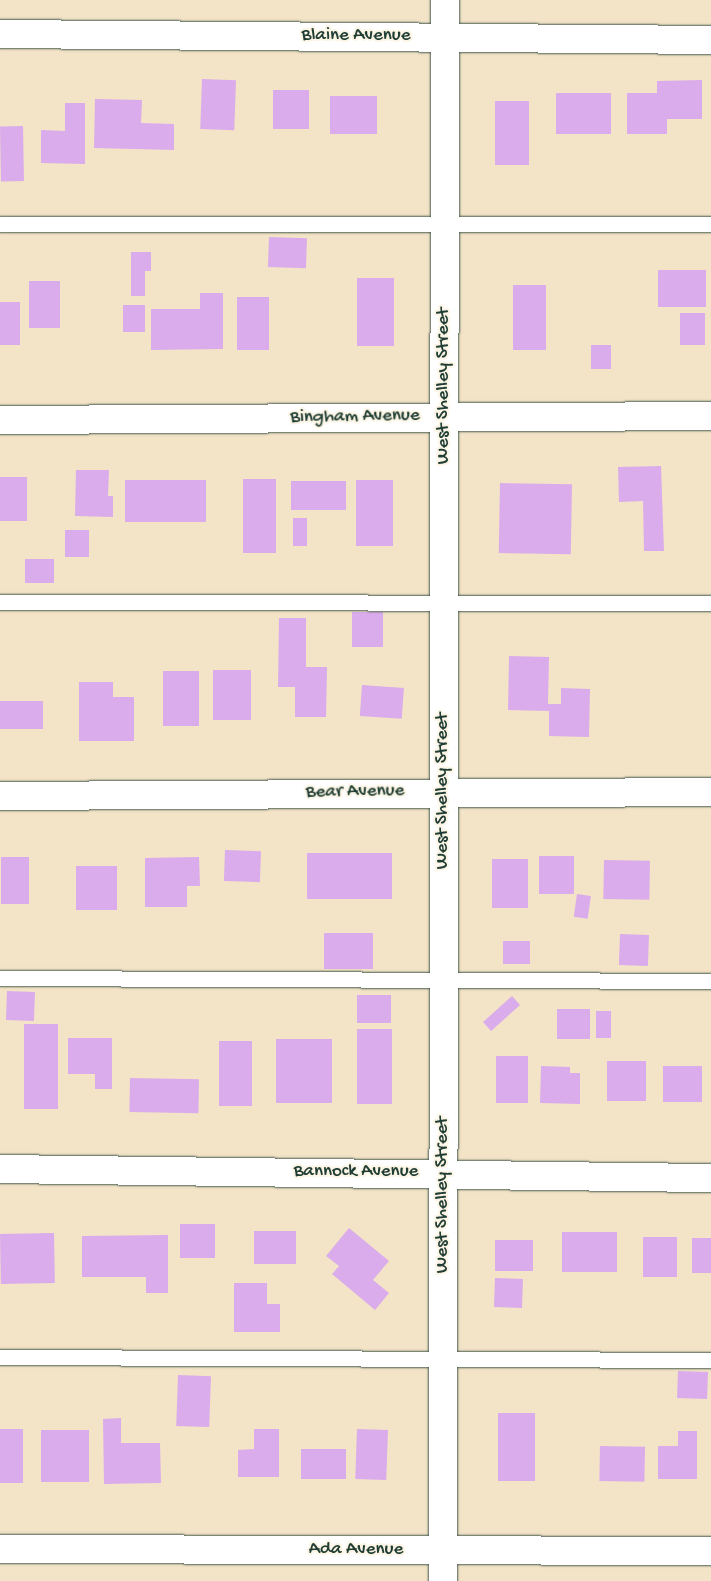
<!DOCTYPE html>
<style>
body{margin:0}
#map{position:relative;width:711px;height:1581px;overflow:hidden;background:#f3e3c7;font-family:"Gochi Hand",sans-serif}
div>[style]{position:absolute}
.building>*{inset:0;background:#daacec;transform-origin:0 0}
.roads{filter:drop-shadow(0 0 1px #3f564a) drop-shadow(0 0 1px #3f564a)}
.service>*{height:15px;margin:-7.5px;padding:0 7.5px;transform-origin:7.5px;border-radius:7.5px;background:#fff}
.minor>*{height:28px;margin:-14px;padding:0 14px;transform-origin:14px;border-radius:14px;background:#fff}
span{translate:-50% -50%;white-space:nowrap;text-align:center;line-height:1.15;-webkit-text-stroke:4px #fcf5e5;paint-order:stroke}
.street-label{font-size:19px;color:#1f3d34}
</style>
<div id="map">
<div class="building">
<i style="left:202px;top:79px;width:34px;height:50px;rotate:2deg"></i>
<i style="clip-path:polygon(702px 80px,702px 119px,667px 119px,667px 134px,627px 134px,627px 93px,657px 93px,657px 81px)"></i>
<i style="left:273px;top:90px;width:36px;height:39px"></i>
<i style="left:611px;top:93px;width:41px;height:55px;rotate:90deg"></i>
<i style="left:330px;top:96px;width:47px;height:38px"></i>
<i style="clip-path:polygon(95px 99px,142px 100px,141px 123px,174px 124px,174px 150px,94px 148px)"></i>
<i style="left:495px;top:101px;width:34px;height:64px"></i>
<i style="clip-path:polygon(65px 103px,85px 103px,85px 164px,41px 163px,41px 130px,65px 131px)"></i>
<i style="left:23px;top:126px;width:55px;height:23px;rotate:89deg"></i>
<i style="left:269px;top:237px;width:38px;height:30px;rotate:2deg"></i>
<i style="clip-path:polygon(131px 252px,151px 252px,151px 271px,145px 271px,145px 296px,131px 296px)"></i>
<i style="left:658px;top:270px;width:48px;height:37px"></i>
<i style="left:357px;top:278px;width:37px;height:68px"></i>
<i style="left:29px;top:281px;width:31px;height:47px"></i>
<i style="left:513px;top:285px;width:33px;height:65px"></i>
<i style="clip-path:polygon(200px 293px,223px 293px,223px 349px,151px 350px,151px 309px,200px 309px)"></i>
<i style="left:237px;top:297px;width:32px;height:53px"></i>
<i style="left:0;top:302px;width:20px;height:43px"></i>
<i style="left:123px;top:305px;width:22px;height:27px"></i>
<i style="left:680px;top:313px;width:25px;height:32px"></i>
<i style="left:591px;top:345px;width:20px;height:24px"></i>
<i style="clip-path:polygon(661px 466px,664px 551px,644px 551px,643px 501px,619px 502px,618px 467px)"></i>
<i style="clip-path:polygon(76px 470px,109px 470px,108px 496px,113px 496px,113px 517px,75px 516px)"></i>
<i style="left:0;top:477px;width:27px;height:44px"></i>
<i style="left:243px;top:479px;width:33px;height:74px"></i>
<i style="left:125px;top:480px;width:81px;height:42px"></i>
<i style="left:356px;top:480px;width:37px;height:66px"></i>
<i style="left:291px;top:481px;width:55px;height:29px"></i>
<i style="left:500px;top:483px;width:72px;height:70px;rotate:1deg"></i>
<i style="left:293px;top:518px;width:14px;height:28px"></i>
<i style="left:65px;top:530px;width:24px;height:27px"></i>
<i style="left:25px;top:559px;width:29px;height:24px"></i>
<i style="left:352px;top:612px;width:31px;height:35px"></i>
<i style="clip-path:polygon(279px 618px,306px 618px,306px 667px,327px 667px,326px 717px,295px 717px,295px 687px,278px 687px)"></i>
<i style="clip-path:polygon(509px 656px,549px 657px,548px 704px,561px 704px,561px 688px,590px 689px,589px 737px,549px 736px,549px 711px,508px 710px)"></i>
<i style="left:213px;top:670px;width:38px;height:50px"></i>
<i style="left:163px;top:671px;width:36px;height:55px"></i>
<i style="clip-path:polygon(79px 682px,113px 682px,113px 697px,134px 697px,134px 741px,79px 741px)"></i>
<i style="left:362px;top:685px;width:42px;height:31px;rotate:4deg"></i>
<i style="left:0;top:701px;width:43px;height:28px"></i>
<i style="left:225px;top:850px;width:36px;height:31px;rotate:2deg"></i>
<i style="left:307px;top:853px;width:85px;height:46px"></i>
<i style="left:539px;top:856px;width:35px;height:38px"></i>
<i style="left:1px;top:857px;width:28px;height:47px"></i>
<i style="clip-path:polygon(199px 857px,200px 886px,187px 886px,187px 907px,145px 907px,145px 858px)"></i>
<i style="left:492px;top:859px;width:36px;height:49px"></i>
<i style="left:604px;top:860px;width:46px;height:39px;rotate:1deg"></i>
<i style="left:76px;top:866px;width:41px;height:44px"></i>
<i style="left:577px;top:894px;width:14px;height:23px;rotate:8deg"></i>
<i style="left:324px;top:933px;width:49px;height:36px"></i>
<i style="left:620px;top:934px;width:29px;height:31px;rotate:2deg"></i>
<i style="left:503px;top:941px;width:27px;height:23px"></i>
<i style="left:7px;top:991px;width:28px;height:29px;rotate:2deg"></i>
<i style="left:357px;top:995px;width:34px;height:28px"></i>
<i style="left:512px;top:996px;width:12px;height:39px;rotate:48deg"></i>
<i style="left:557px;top:1009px;width:33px;height:30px"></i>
<i style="left:596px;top:1011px;width:15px;height:27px"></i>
<i style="left:24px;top:1024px;width:34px;height:85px"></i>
<i style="left:357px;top:1029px;width:35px;height:75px"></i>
<i style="clip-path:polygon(68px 1038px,112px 1038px,112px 1089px,95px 1089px,95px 1074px,68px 1074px)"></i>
<i style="left:276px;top:1039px;width:56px;height:64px"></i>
<i style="left:219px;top:1041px;width:33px;height:65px"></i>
<i style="left:496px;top:1056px;width:32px;height:47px"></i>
<i style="left:607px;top:1061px;width:39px;height:40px"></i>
<i style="clip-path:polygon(541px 1066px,570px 1067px,570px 1073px,580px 1073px,580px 1104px,540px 1103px)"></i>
<i style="left:663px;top:1066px;width:39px;height:36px"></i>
<i style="left:130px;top:1078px;width:69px;height:34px;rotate:1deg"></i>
<i style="left:180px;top:1224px;width:35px;height:34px"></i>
<i style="clip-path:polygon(349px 1228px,389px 1261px,373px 1280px,389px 1293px,375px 1310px,332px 1274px,339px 1266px,326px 1256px)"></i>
<i style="left:254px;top:1231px;width:42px;height:33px"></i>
<i style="left:562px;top:1232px;width:55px;height:40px"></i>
<i style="left:54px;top:1233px;width:50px;height:54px;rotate:89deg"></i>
<i style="clip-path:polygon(168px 1235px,168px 1293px,146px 1293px,146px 1277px,82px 1277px,82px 1236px)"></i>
<i style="left:643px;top:1237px;width:34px;height:40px"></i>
<i style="left:692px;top:1238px;width:19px;height:35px"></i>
<i style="left:495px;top:1240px;width:38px;height:31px"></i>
<i style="left:495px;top:1278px;width:28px;height:29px;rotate:2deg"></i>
<i style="clip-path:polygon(234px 1283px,267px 1283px,267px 1304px,280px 1304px,280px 1332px,234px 1332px)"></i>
<i style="left:678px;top:1371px;width:30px;height:27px;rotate:2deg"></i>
<i style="left:178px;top:1375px;width:33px;height:51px;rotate:2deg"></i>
<i style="left:535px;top:1413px;width:68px;height:37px;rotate:90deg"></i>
<i style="clip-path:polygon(121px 1418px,121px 1443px,160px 1443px,161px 1483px,104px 1484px,103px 1419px)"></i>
<i style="left:0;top:1429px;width:23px;height:54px"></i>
<i style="clip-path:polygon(254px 1429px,279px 1429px,279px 1477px,238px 1477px,238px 1450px,254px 1449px)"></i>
<i style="left:357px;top:1429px;width:31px;height:50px;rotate:2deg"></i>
<i style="left:41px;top:1430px;width:48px;height:52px"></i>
<i style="clip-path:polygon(678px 1431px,697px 1431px,697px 1479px,658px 1479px,658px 1446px,678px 1446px)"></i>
<i style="left:600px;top:1446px;width:45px;height:35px;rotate:1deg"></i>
<i style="left:301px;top:1449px;width:45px;height:30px"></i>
</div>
<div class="roads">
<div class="service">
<i style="left:0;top:224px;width:711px"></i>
<i style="left:0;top:602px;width:711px;rotate:0.08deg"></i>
<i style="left:0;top:978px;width:711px;rotate:0.24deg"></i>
<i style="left:0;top:1357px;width:711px;rotate:0.24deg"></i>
</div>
<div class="minor">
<i style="left:0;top:34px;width:711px;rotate:0.48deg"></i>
<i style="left:0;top:420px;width:711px;rotate:-0.32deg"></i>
<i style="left:0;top:796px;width:711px;rotate:-0.32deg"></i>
<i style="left:0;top:1169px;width:711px;rotate:0.73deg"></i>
<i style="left:0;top:1549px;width:711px;rotate:0.16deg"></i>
<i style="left:443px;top:1581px;width:1581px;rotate:-89.93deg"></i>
</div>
</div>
<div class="street-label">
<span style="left:356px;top:36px">Blaine Avenue</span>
<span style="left:444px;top:386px;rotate:-90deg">West Shelley Street</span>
<span style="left:355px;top:417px;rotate:-1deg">Bingham Avenue</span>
<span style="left:443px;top:791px;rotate:-90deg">West Shelley Street</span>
<span style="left:355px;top:792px;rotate:-1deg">Bear Avenue</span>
<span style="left:356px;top:1172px">Bannock Avenue</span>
<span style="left:443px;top:1195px;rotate:-90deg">West Shelley Street</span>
<span style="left:356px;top:1550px">Ada Avenue</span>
</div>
</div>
